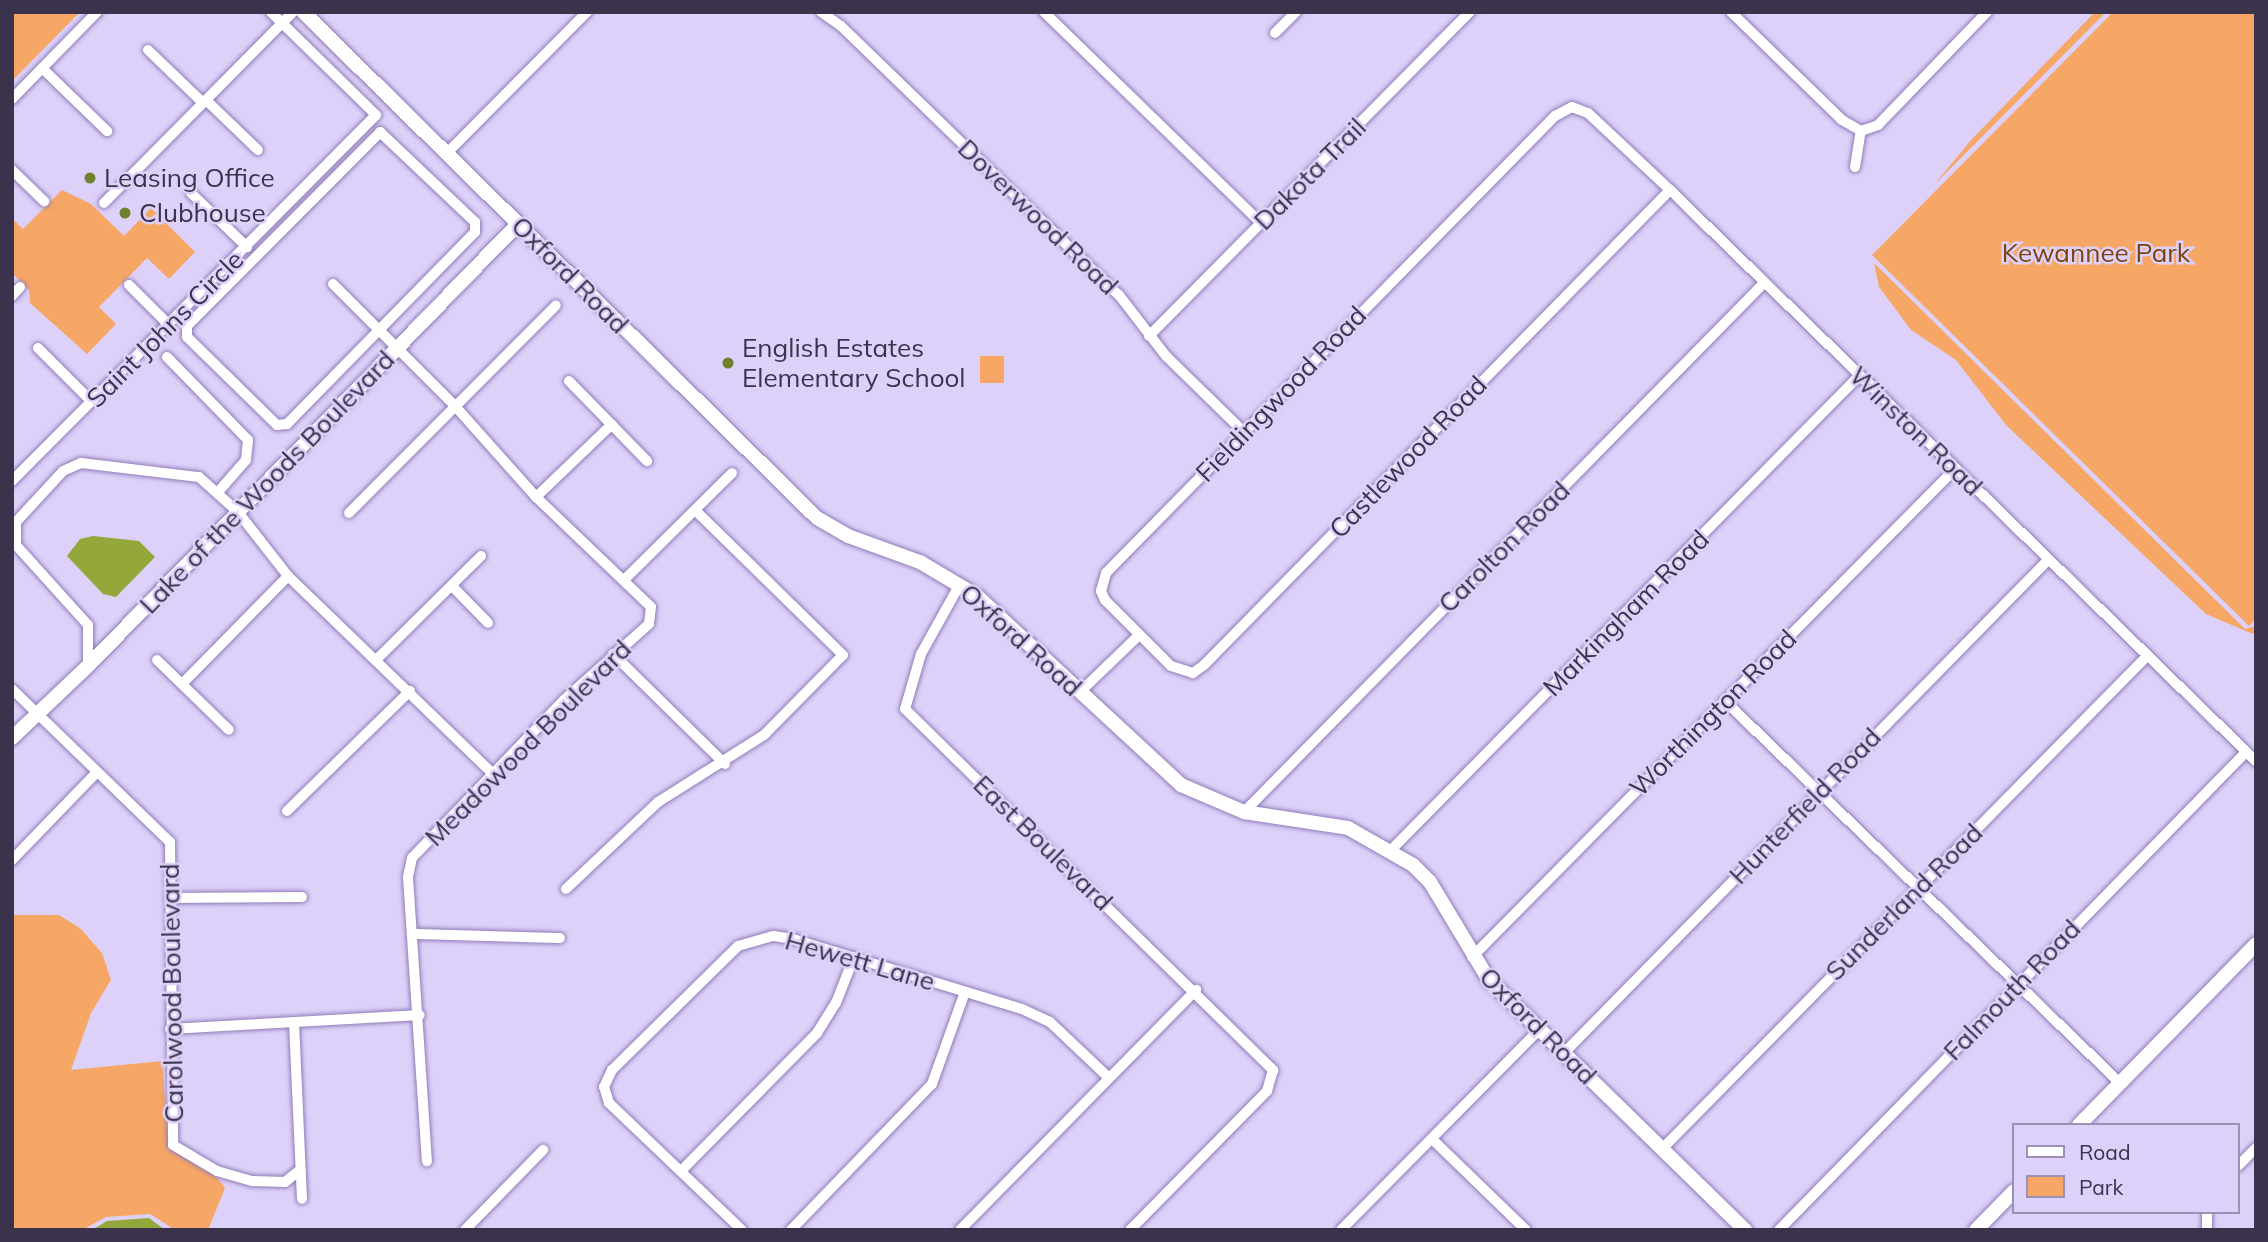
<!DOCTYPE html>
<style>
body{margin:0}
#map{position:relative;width:2268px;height:1242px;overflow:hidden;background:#ddd1f9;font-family:Mulish,sans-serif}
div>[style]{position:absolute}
.green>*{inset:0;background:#f6a665;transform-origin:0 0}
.water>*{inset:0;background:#93a73b}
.roads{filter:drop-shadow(0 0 2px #907cb9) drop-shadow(0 0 2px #907cb9)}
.minor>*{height:10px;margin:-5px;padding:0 5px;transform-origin:5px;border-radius:5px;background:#fff}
.tertiary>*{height:14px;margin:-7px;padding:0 7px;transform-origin:7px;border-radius:7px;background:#fff}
.dots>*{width:19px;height:19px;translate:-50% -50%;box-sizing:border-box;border:4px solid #ddd1f9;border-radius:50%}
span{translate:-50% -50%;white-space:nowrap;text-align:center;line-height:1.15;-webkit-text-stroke:5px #ddd1f9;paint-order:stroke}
.street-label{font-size:26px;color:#3b324c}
.poi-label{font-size:26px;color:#3b324c}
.left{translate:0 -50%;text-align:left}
.park-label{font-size:26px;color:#7b440d}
.frame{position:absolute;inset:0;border:14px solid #3b324c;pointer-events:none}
.legend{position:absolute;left:2012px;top:1123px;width:228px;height:91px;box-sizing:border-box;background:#ddd1f9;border:2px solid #9c91b4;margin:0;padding:9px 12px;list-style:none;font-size:21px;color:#3b324c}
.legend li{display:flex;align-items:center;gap:14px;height:35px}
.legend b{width:35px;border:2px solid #9c91b4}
</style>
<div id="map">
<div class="green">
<i style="clip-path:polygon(12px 12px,80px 12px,12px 81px)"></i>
<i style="clip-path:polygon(2095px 12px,2106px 12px,1934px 185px,1972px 139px)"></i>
<i style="clip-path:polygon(2113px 12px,2256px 12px,2256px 619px,2249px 626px,1872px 255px)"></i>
<i style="clip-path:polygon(62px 190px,91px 204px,124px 236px,151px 208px,195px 252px,169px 279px,147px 258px,99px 307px,116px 324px,87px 354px,30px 303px,29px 290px,12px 273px,12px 218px,23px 229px)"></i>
<i style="clip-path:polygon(1874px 263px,2245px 629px,2256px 626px,2253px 634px,2206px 614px,2006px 425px,1956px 360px,1911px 330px,1879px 287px)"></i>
<i style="left:980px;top:356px;width:24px;height:27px"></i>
<i style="clip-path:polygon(12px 915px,59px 915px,81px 929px,102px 953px,111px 980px,91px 1013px,71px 1070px,162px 1061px,169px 1148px,216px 1176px,225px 1188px,208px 1230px,175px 1230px,150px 1214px,106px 1217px,82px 1230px,12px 1230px)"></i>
</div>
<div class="water">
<i style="clip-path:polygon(93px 536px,139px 541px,155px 557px,116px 597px,103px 594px,67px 556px,80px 539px)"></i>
<i style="clip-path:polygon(149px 1218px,165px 1230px,92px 1230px,107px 1221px)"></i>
</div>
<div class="roads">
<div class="minor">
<i style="left:821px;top:12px;width:24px;rotate:35deg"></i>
<i style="left:841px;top:26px;width:387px;rotate:44.1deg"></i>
<i style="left:1119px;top:295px;width:77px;rotate:52.4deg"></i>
<i style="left:1166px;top:356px;width:109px;rotate:44.3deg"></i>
<i style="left:1044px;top:12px;width:303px;rotate:44.2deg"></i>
<i style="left:1731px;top:12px;width:155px;rotate:44.2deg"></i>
<i style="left:1842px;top:120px;width:22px;rotate:30deg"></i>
<i style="left:1275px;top:33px;width:30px;rotate:-45deg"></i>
<i style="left:148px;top:50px;width:76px;rotate:43.9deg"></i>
<i style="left:42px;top:68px;width:91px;rotate:44.1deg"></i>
<i style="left:12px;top:99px;width:122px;rotate:-45.7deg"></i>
<i style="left:206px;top:100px;width:72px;rotate:43.9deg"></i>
<i style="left:1861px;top:131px;width:18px;rotate:-19deg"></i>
<i style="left:1878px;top:125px;width:157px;rotate:-46deg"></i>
<i style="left:380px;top:132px;width:131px;rotate:43.5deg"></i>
<i style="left:475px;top:222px;width:10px;rotate:90deg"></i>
<i style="left:475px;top:232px;width:269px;rotate:134.4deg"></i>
<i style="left:287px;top:424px;width:10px;rotate:174deg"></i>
<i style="left:277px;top:425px;width:126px;rotate:-135.6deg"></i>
<i style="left:187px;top:337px;width:11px;rotate:-90deg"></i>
<i style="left:187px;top:326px;width:274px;rotate:-45.1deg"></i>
<i style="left:447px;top:153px;width:199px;rotate:-45.2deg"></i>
<i style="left:1855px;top:167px;width:36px;rotate:-81deg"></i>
<i style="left:12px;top:170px;width:45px;rotate:44.1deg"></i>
<i style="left:1670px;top:190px;width:665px;rotate:134.45deg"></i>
<i style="left:1204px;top:665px;width:14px;rotate:144deg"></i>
<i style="left:1193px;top:673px;width:23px;rotate:-162deg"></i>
<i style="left:1171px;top:666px;width:93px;rotate:-135deg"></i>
<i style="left:1105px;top:600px;width:10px;rotate:-114deg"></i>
<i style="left:1101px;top:591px;width:19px;rotate:-74deg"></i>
<i style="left:1106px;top:573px;width:641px;rotate:-45.51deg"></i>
<i style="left:1555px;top:116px;width:19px;rotate:-28deg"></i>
<i style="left:1572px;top:107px;width:17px;rotate:21deg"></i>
<i style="left:1588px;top:113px;width:112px;rotate:43.2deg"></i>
<i style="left:1670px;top:190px;width:818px;rotate:44.26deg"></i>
<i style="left:191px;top:193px;width:78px;rotate:44deg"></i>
<i style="left:104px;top:203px;width:269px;rotate:-45.3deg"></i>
<i style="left:333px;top:284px;width:173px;rotate:45deg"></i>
<i style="left:455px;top:406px;width:122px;rotate:48.3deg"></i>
<i style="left:536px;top:497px;width:159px;rotate:43.7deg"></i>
<i style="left:651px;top:607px;width:17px;rotate:97deg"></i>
<i style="left:649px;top:624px;width:114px;rotate:138.2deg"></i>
<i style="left:564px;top:700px;width:219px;rotate:133.9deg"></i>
<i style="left:412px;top:858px;width:19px;rotate:102deg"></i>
<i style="left:408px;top:877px;width:285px;rotate:86.2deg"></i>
<i style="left:129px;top:285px;width:55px;rotate:45deg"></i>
<i style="left:12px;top:296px;width:12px;rotate:-48deg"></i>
<i style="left:1149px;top:336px;width:456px;rotate:-45.3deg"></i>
<i style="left:38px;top:348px;width:76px;rotate:45deg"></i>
<i style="left:167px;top:357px;width:116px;rotate:45.7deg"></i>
<i style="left:248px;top:440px;width:20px;rotate:96deg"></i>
<i style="left:246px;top:460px;width:41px;rotate:131.1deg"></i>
<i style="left:569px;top:381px;width:112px;rotate:45.7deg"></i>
<i style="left:12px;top:481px;width:516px;rotate:-45.16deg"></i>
<i style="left:376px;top:115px;width:147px;rotate:-135.6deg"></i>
<i style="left:536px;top:497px;width:105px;rotate:-43.8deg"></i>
<i style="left:349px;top:513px;width:293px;rotate:-45.1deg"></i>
<i style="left:624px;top:580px;width:152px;rotate:-44.7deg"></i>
<i style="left:960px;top:584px;width:80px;rotate:119.1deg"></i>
<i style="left:921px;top:654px;width:57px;rotate:106.2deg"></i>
<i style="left:905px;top:709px;width:516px;rotate:44.45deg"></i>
<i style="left:1273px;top:1070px;width:22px;rotate:106deg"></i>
<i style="left:1267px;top:1091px;width:195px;rotate:134.6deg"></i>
<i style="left:453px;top:587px;width:50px;rotate:45.8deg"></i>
<i style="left:613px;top:654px;width:157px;rotate:44.5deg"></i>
<i style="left:378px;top:658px;width:145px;rotate:-44.7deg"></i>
<i style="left:157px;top:660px;width:100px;rotate:44.2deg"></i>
<i style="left:88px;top:665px;width:40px;rotate:-90deg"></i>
<i style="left:88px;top:625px;width:108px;rotate:-132deg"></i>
<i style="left:16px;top:545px;width:23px;rotate:-90deg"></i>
<i style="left:16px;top:522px;width:69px;rotate:-47.3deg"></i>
<i style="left:63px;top:471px;width:20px;rotate:-24deg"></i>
<i style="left:81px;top:463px;width:119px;rotate:6.8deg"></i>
<i style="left:199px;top:477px;width:52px;rotate:41.9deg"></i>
<i style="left:238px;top:512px;width:81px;rotate:52deg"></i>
<i style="left:288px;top:576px;width:286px;rotate:44deg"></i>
<i style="left:183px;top:683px;width:150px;rotate:-45.5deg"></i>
<i style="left:12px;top:689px;width:220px;rotate:44.1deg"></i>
<i style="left:170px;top:842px;width:303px;rotate:89.4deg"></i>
<i style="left:173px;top:1145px;width:51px;rotate:30.6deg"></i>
<i style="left:217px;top:1171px;width:37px;rotate:16deg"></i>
<i style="left:253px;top:1181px;width:32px;rotate:2deg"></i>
<i style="left:285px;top:1182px;width:19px;rotate:-39deg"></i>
<i style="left:1080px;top:692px;width:82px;rotate:-44deg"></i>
<i style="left:1725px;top:701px;width:549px;rotate:44.04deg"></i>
<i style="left:287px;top:811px;width:172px;rotate:-44.3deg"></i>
<i style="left:1244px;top:812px;width:742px;rotate:-45.49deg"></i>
<i style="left:1392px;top:849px;width:665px;rotate:-45.37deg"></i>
<i style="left:12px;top:860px;width:120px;rotate:-46deg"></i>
<i style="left:566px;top:889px;width:127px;rotate:-43.4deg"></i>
<i style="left:658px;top:802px;width:125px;rotate:-32.3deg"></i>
<i style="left:764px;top:735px;width:112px;rotate:-45.4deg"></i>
<i style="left:843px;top:655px;width:207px;rotate:-135.6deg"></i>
<i style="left:170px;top:898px;width:132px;rotate:-0.4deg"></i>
<i style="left:413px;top:934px;width:147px;rotate:1.6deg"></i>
<i style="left:1472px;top:957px;width:687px;rotate:-45.3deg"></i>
<i style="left:294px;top:1023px;width:176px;rotate:87.4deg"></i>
<i style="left:170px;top:1029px;width:250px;rotate:-3.2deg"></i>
<i style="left:1564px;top:1053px;width:691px;rotate:-45.53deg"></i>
<i style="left:1432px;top:1139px;width:131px;rotate:44.1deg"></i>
<i style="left:1662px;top:1149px;width:692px;rotate:-45.47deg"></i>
<i style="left:2238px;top:1166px;width:25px;rotate:-45deg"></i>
<i style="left:681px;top:1171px;width:194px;rotate:-45.4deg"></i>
<i style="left:817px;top:1033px;width:36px;rotate:-58deg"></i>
<i style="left:836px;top:1003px;width:49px;rotate:-68.6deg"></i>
<i style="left:465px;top:1230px;width:112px;rotate:-45.7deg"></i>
<i style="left:742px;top:1230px;width:184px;rotate:-136.3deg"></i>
<i style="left:609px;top:1103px;width:17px;rotate:-107deg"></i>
<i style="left:604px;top:1087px;width:19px;rotate:-65deg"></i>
<i style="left:612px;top:1070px;width:177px;rotate:-44.5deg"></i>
<i style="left:738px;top:946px;width:37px;rotate:-16deg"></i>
<i style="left:774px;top:936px;width:19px;rotate:9deg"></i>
<i style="left:793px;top:939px;width:239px;rotate:17deg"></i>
<i style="left:1022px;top:1009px;width:31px;rotate:25deg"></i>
<i style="left:1050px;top:1022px;width:81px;rotate:43.5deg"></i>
<i style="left:791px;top:1230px;width:203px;rotate:-46deg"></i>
<i style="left:932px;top:1084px;width:98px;rotate:-70.3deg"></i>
<i style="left:960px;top:1230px;width:337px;rotate:-45.5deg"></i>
<i style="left:1341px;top:1230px;width:281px;rotate:-45.3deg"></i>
<i style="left:1779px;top:1230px;width:668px;rotate:-45.67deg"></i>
<i style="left:2207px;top:1230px;width:18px;rotate:-90deg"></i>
</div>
<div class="tertiary">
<i style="left:303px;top:12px;width:721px;rotate:44.55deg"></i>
<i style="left:817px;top:518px;width:36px;rotate:30deg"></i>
<i style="left:848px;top:536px;width:77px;rotate:19.9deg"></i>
<i style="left:920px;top:562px;width:66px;rotate:30.8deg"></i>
<i style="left:977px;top:596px;width:278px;rotate:42.8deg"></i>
<i style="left:1181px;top:785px;width:69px;rotate:23.2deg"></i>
<i style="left:1244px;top:812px;width:105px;rotate:8.7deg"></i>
<i style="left:1348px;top:828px;width:75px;rotate:29.6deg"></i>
<i style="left:1413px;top:865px;width:24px;rotate:45deg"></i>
<i style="left:1430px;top:882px;width:114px;rotate:59deg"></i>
<i style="left:1489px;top:980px;width:358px;rotate:44.3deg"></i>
<i style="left:12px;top:738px;width:105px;rotate:-43.5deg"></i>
<i style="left:88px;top:666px;width:617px;rotate:-45.79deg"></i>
<i style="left:2079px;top:1125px;width:253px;rotate:-45.6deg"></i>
<i style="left:1976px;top:1230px;width:54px;rotate:-45.7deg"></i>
</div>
</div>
<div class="dots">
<i style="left:90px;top:178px;background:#70802e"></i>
<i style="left:125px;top:213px;background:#70802e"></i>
<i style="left:728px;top:363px;background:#70802e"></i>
</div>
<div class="street-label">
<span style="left:1310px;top:174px;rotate:-45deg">Dakota Trail</span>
<span style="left:1038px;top:217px;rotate:44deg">Doverwood Road</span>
<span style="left:570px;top:275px;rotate:45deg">Oxford Road</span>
<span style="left:165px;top:329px;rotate:-45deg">Saint Johns Circle</span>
<span style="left:1281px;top:394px;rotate:-46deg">Fieldingwood Road</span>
<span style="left:1916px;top:431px;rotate:44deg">Winston Road</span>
<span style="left:1408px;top:457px;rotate:-46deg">Castlewood Road</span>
<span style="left:267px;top:482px;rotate:-46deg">Lake of the Woods Boulevard</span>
<span style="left:1504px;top:547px;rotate:-45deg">Carolton Road</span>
<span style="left:1626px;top:613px;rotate:-45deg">Markingham Road</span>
<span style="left:1021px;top:640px;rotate:42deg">Oxford Road</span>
<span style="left:1713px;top:713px;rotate:-45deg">Worthington Road</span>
<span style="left:528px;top:743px;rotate:-45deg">Meadowood Boulevard</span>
<span style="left:1805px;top:806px;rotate:-46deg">Hunterfield Road</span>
<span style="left:1043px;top:843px;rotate:44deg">East Boulevard</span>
<span style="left:1904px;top:902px;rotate:-45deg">Sunderland Road</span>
<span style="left:860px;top:961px;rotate:16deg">Hewett Lane</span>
<span style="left:2012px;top:990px;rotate:-46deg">Falmouth Road</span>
<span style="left:172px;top:993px;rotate:-91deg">Carolwood Boulevard</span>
<span style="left:1538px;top:1026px;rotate:45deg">Oxford Road</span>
</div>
<div class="poi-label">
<span class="left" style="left:104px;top:178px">Leasing Office</span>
<span class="left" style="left:139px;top:213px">Clubhouse</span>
<span class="left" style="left:742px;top:363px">English Estates<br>Elementary School</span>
</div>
<div class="park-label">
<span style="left:2096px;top:253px">Kewannee Park</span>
</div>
<div class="frame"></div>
<ul class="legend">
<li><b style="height:9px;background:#fff"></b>Road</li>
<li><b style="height:19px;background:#f6a665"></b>Park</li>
</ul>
</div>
